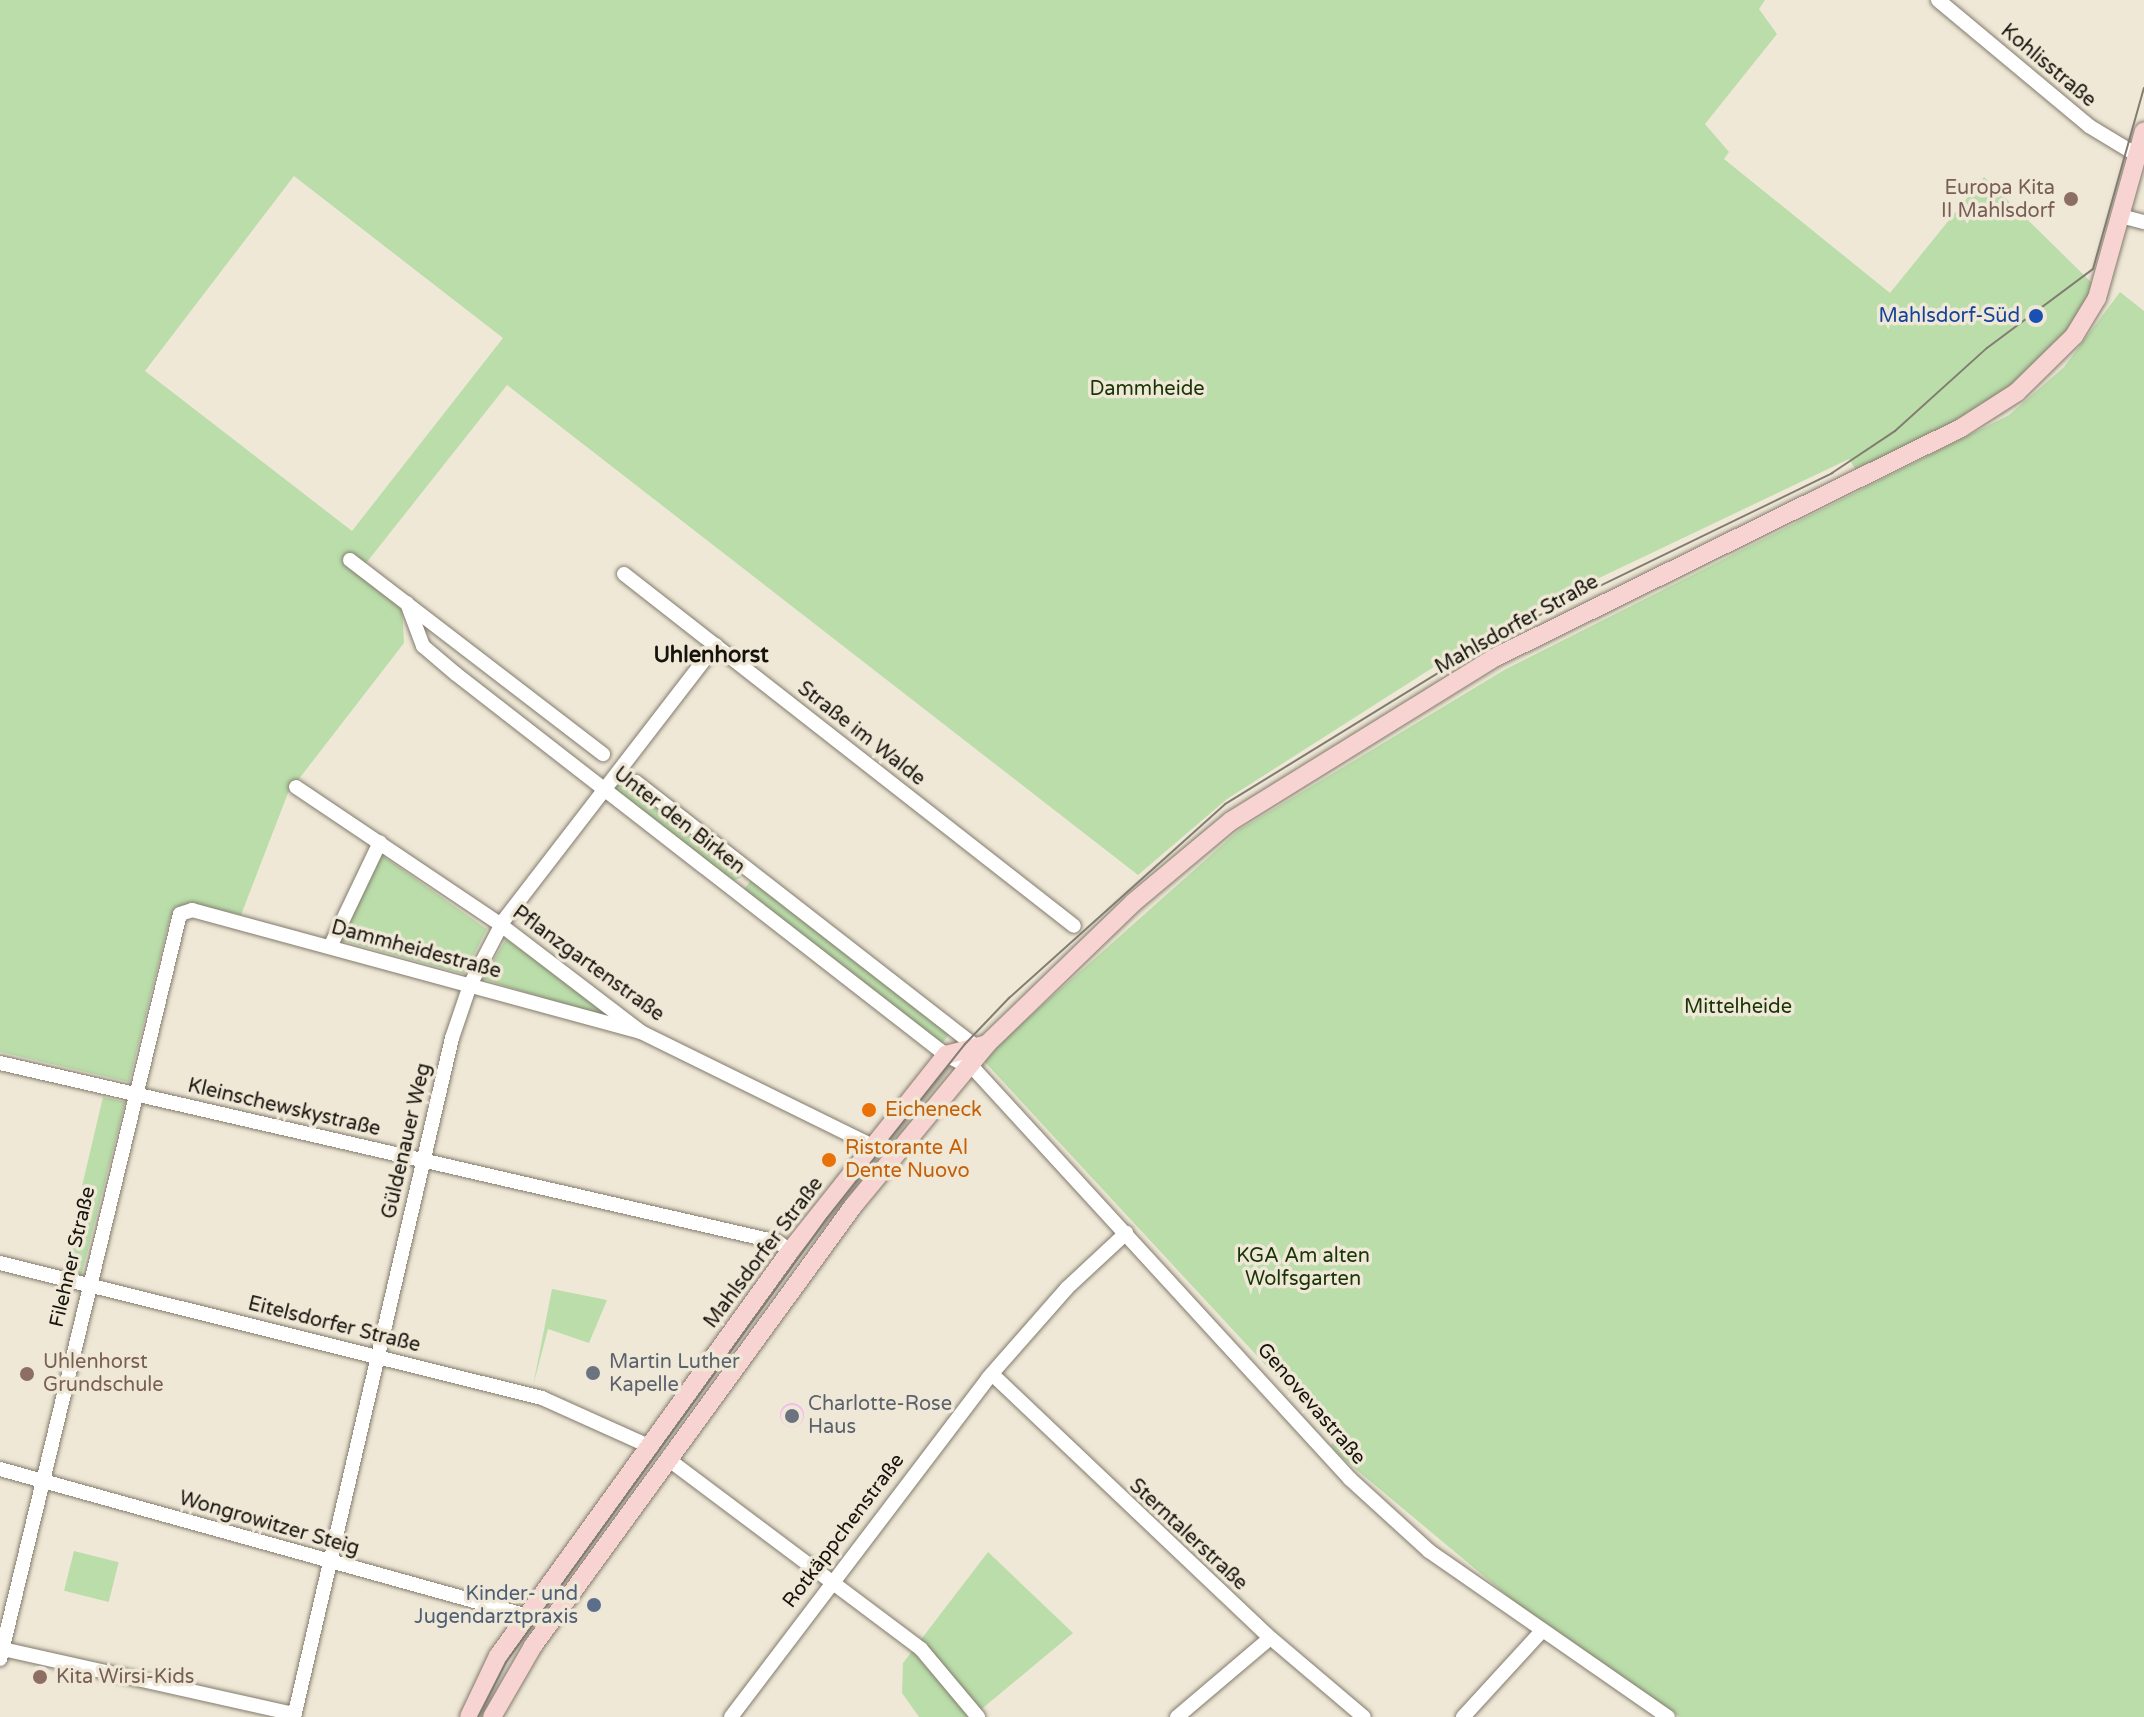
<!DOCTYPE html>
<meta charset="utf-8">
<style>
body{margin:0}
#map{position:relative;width:2144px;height:1717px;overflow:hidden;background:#efe8d7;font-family:"Varela Round",sans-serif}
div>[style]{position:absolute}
.green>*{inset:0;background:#baddaa;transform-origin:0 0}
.building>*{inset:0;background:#f7b8f0}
.round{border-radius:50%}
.roads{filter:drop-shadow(0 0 2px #827b6c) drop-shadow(0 0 2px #827b6c)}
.minor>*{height:14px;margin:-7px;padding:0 7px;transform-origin:7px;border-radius:7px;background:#fff}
.major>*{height:18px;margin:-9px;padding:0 9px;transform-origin:9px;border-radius:9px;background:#f7d3d2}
.tram>*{height:2px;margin:-1px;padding:0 1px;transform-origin:1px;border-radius:1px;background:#827d72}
.dots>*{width:22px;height:22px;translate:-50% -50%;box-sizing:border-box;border:4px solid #efe8d7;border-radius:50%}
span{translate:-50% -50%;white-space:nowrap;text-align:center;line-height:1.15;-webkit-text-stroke:7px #efe8d7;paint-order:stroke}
.street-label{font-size:20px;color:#16130d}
.education-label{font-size:20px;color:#785e54}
.right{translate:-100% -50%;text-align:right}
.left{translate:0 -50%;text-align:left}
.transit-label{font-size:20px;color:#164399}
.park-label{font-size:20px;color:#183506}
.food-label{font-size:20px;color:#c56008}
.worship-label{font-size:20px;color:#5b616d}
.service-label{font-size:20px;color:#4e5e75}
.neighbourhood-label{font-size:22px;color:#16130d;font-weight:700}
</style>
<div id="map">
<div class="green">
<i style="clip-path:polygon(evenodd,0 0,1765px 0,1759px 9px,1777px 34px,1705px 124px,1729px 152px,1724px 159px,1890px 293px,1984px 177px,2092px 283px,2083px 311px,2050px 357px,2004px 397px,1856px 470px,1849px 459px,1498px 626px,1227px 799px,1138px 875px,507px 385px,359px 572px,402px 606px,404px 643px,288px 793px,241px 915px,190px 903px,170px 917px,129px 1082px,0 1052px,0 0,294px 176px,503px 338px,352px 531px,145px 371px,294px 176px)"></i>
<i style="clip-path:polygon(2120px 292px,2144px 311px,2144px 1717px,1680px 1717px,1546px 1628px,1340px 1456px,1331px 1445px,1335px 1440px,982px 1059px,1239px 830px,1506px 669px,2009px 415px,2064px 367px)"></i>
<i style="clip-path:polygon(623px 777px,741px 870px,740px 878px,733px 881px,613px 788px)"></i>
<i style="clip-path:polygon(380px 854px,487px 929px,464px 974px,340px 940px)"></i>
<i style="left:752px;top:879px;width:251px;height:15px;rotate:38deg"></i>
<i style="clip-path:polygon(506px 939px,605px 1010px,601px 1016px,483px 979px)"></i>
<i style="clip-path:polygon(103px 1097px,125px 1102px,81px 1277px,63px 1267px)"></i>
<i style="clip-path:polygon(552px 1289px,607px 1300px,589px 1343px,548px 1329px,533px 1386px)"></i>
<i style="left:74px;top:1551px;width:46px;height:41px;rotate:14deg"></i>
<i style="clip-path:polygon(988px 1552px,1073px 1633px,972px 1717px,919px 1717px,902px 1693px,903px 1663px)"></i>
</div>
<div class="building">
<i class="round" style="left:780px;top:1403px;width:24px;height:24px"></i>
</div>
<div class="roads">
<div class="minor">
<i style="left:1938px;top:0;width:197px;rotate:39.8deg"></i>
<i style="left:2089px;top:126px;width:56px;rotate:31.1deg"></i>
<i style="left:2121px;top:216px;width:24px;rotate:15deg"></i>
<i style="left:350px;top:560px;width:319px;rotate:37.5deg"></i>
<i style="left:624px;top:574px;width:571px;rotate:38.03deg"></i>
<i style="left:407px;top:603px;width:46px;rotate:69.6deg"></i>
<i style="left:423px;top:646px;width:43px;rotate:40.3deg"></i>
<i style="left:456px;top:674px;width:621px;rotate:37.87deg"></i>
<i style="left:946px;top:1055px;width:33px;rotate:27deg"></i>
<i style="left:975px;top:1070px;width:555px;rotate:47.48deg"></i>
<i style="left:1350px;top:1479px;width:107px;rotate:42.3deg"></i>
<i style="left:1429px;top:1551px;width:291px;rotate:34.8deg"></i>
<i style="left:636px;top:782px;width:436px;rotate:37.9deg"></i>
<i style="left:296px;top:787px;width:247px;rotate:33.9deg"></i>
<i style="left:501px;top:925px;width:176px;rotate:37.4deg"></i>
<i style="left:641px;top:1032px;width:258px;rotate:26.2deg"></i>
<i style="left:330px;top:947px;width:116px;rotate:-64.5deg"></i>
<i style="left:0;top:1063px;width:798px;rotate:12.96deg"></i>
<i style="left:778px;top:1242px;width:15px;rotate:37deg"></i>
<i style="left:0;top:1263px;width:559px;rotate:13.99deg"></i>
<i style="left:542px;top:1398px;width:120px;rotate:24.2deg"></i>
<i style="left:992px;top:1374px;width:378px;rotate:43.5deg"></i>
<i style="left:1266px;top:1634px;width:128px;rotate:40.3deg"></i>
<i style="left:668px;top:1459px;width:316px;rotate:36.9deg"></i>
<i style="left:921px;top:1649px;width:89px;rotate:50deg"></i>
<i style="left:0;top:1469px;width:548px;rotate:15.56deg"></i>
<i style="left:3px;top:1649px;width:298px;rotate:12.6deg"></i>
<i style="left:0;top:1659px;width:766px;rotate:-76.42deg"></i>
<i style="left:180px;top:914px;width:13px;rotate:-18deg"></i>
<i style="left:192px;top:910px;width:465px;rotate:15.2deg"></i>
<i style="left:294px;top:1717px;width:697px;rotate:-76.9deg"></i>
<i style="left:452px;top:1038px;width:56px;rotate:-71.2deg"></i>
<i style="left:470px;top:985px;width:73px;rotate:-62.4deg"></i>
<i style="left:504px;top:920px;width:347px;rotate:-52.4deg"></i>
<i style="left:731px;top:1717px;width:425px;rotate:-52.8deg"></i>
<i style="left:988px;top:1378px;width:120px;rotate:-48.7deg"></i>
<i style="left:1067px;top:1288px;width:81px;rotate:-43deg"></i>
<i style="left:1177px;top:1717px;width:122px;rotate:-40.3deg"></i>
<i style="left:1463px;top:1717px;width:114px;rotate:-47.5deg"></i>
</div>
<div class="major">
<i style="left:469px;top:1717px;width:68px;rotate:-64.6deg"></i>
<i style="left:498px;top:1656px;width:499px;rotate:-54.2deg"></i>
<i style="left:790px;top:1251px;width:251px;rotate:-51.5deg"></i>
<i style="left:946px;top:1055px;width:42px;rotate:-15deg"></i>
<i style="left:492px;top:1717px;width:82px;rotate:-60deg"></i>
<i style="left:533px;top:1646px;width:545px;rotate:-53.95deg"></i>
<i style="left:854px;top:1205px;width:209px;rotate:-50.4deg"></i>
<i style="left:987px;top:1044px;width:204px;rotate:-44deg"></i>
<i style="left:1134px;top:902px;width:126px;rotate:-39.9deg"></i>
<i style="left:1231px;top:821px;width:312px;rotate:-31.8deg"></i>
<i style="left:1496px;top:657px;width:518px;rotate:-26.22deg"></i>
<i style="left:1961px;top:428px;width:67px;rotate:-32.7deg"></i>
<i style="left:2017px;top:392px;width:80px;rotate:-44.5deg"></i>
<i style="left:2074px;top:336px;width:44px;rotate:-58.8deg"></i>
<i style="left:2097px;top:298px;width:173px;rotate:-74.3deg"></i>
</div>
</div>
<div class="tram">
<i style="left:478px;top:1717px;width:62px;rotate:-63deg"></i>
<i style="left:506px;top:1662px;width:548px;rotate:-54.13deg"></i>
<i style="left:827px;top:1218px;width:222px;rotate:-51.6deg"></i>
<i style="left:965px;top:1044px;width:64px;rotate:-46.3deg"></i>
<i style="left:1009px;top:998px;width:290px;rotate:-41.9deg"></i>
<i style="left:1225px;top:804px;width:329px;rotate:-31.6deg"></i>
<i style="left:1505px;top:632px;width:364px;rotate:-25.9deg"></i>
<i style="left:1832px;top:473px;width:76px;rotate:-33.7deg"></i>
<i style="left:1895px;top:431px;width:124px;rotate:-42.1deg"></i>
<i style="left:1987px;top:348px;width:132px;rotate:-36.7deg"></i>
<i style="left:2093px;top:269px;width:188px;rotate:-74.3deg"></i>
</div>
<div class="dots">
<i style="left:2071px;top:199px;background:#8d6e63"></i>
<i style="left:2036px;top:316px;background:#1a4fb4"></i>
<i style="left:869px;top:1110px;background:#e8710a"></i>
<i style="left:829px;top:1160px;background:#e8710a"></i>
<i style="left:593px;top:1373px;background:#6b7280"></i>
<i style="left:27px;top:1374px;background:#8d6e63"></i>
<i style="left:792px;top:1416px;background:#6b7280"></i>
<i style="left:594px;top:1605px;background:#5c6f8a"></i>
<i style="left:40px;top:1677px;background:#8d6e63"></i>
</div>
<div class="street-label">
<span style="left:2048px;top:66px;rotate:40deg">Kohlisstraße</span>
<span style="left:1517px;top:625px;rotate:-29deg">Mahlsdorfer Straße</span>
<span style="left:861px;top:734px;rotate:38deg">Straße im Walde</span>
<span style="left:679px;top:821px;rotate:38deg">Unter den Birken</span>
<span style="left:416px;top:950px;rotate:15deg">Dammheidestraße</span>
<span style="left:588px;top:964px;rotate:36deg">Pflanzgartenstraße</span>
<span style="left:284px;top:1108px;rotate:13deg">Kleinschewskystraße</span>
<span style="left:407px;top:1141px;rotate:-77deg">Güldenauer Weg</span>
<span style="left:764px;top:1253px;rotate:-53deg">Mahlsdorfer Straße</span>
<span style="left:73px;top:1257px;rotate:-77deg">Filehner Straße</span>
<span style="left:334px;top:1325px;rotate:14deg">Eitelsdorfer Straße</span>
<span style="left:1311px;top:1404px;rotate:49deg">Genovevastraße</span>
<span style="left:269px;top:1524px;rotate:16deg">Wongrowitzer Steig</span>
<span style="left:844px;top:1531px;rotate:-53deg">Rotkäppchenstraße</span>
<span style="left:1188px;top:1535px;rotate:43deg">Sterntalerstraße</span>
</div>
<div class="education-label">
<span class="right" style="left:2055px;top:200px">Europa Kita<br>II Mahlsdorf</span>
<span class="left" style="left:43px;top:1374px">Uhlenhorst<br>Grundschule</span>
<span class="left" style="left:56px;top:1677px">Kita Wirsi-Kids</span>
</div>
<div class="transit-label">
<span class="right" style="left:2020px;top:316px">Mahlsdorf-Süd</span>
</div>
<div class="park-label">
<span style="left:1147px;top:389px">Dammheide</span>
<span style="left:1738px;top:1007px">Mittelheide</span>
<span style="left:1303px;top:1268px">KGA Am alten<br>Wolfsgarten</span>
</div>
<div class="food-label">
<span class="left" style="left:885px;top:1110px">Eicheneck</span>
<span class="left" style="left:845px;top:1160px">Ristorante Al<br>Dente Nuovo</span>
</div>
<div class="worship-label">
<span class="left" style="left:609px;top:1374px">Martin Luther<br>Kapelle</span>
<span class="left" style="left:808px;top:1416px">Charlotte-Rose<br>Haus</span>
</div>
<div class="service-label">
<span class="right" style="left:578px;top:1606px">Kinder- und<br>Jugendarztpraxis</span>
</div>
<div class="neighbourhood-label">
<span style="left:711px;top:656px">Uhlenhorst</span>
</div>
</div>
